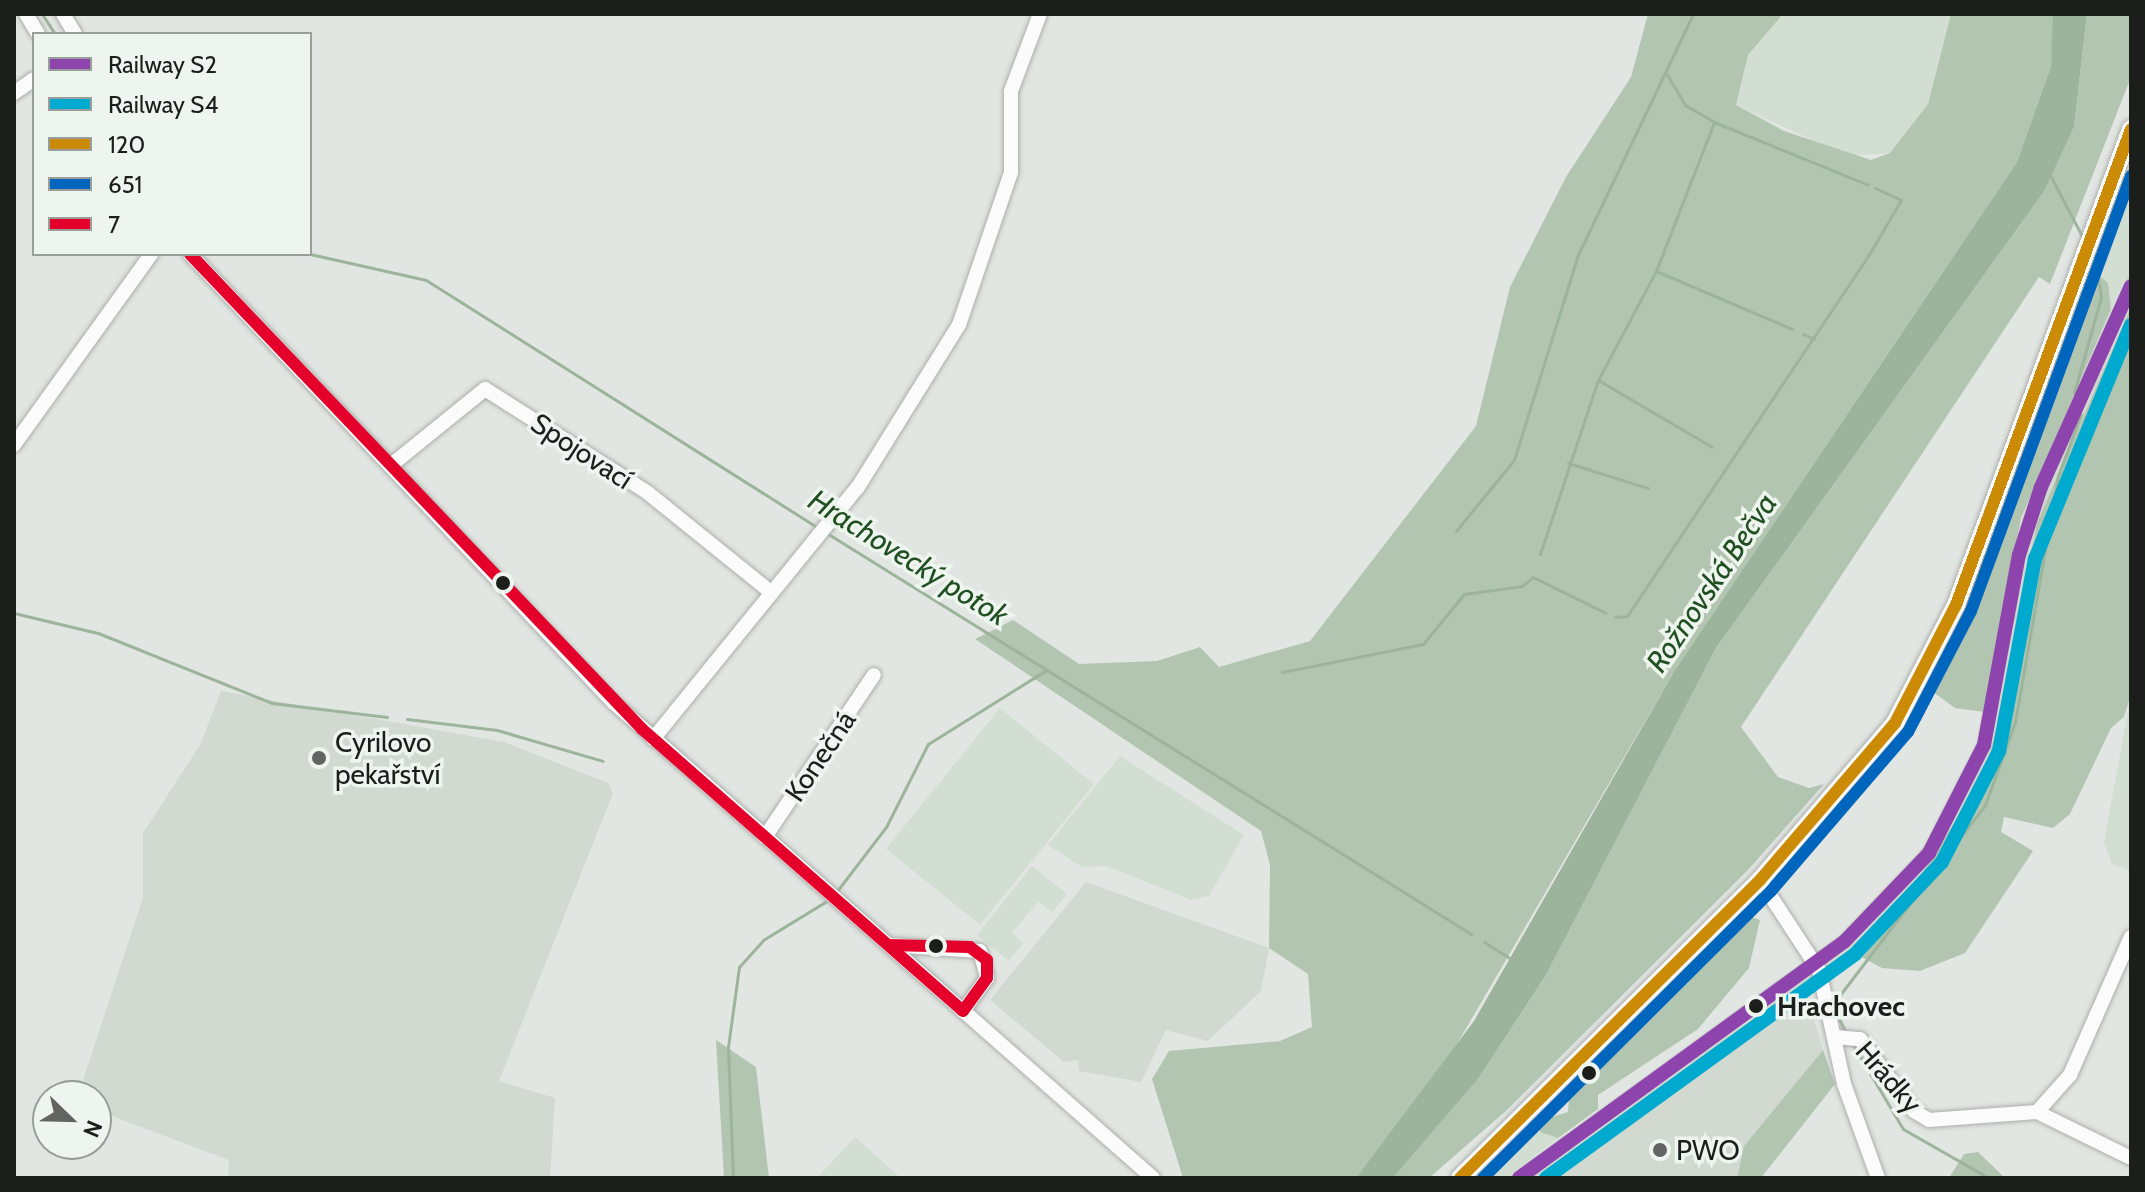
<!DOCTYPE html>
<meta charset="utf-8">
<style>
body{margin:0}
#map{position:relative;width:2145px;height:1192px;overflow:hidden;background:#e2e6e2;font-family:Cabin,sans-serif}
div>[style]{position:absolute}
.built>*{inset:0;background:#d1d9d1}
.green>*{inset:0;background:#d2ded1;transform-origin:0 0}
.forest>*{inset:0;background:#b2c5b1}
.water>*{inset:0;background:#9db49c}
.stream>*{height:3px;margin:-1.5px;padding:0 1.5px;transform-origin:1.5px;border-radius:1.5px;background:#9db49c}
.roads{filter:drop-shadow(0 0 2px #acafac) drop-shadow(0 0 2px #acafac)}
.minor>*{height:14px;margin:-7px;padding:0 7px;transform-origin:7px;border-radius:7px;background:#fbfbfb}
.major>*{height:18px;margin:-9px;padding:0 9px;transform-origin:9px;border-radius:9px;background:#fbfbfb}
.bus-1>*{height:12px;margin:-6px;padding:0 6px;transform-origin:6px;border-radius:6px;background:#cb8b06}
.bus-2>*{height:12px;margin:-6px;padding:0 6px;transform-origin:6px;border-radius:6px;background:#0065bd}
.bus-3>*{height:12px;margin:-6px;padding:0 6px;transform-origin:6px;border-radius:6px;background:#e4002b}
.rail-1>*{height:14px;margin:-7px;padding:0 7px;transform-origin:7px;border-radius:7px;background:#8e44ad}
.rail-2>*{height:14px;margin:-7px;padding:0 7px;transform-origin:7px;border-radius:7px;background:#00a9ce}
.dots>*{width:22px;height:22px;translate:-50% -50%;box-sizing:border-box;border:4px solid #eef4ee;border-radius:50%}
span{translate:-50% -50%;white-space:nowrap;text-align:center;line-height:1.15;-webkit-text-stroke:7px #eef4ee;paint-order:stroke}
.street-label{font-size:28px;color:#1c1e1c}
.poi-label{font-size:28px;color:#1c1e1c}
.left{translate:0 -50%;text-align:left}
.stop-label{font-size:28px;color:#1c1e1c;font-weight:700}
.water-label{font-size:30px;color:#204f22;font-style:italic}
.frame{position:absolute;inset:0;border:16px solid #1c1e1c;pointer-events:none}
.legend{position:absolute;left:32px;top:32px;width:280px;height:224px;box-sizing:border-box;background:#eef4ee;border:2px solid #9a9e9a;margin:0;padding:10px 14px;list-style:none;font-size:24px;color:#1c1e1c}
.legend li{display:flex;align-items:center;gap:16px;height:40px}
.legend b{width:40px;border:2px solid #9a9e9a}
.north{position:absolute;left:32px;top:1080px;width:80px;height:80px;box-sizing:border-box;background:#eef4ee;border:2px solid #9a9e9a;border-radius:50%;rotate:113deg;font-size:22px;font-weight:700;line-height:32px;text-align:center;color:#1c1e1c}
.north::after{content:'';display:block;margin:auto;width:28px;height:36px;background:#616461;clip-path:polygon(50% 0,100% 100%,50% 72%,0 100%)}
</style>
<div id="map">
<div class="built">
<i style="clip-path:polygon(2131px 266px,2131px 307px,2037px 523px,2001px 716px,1982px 778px,1912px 890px,1852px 952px,1775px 1012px,1806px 993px,1823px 1050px,1744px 1146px,1737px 1178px,1505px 1178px,1839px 935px,1922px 848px,1976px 742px,2011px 553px,2033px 484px)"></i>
<i style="clip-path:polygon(221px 691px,504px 742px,608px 783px,613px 793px,499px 1081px,555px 1098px,550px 1178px,228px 1178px,229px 1160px,96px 1110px,96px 1096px,78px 1096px,143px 897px,143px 833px,200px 745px)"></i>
<i style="clip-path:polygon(1086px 882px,1269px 948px,1261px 991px,1208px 1041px,1166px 1030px,1141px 1082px,1079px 1071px,1078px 1060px,1064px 1062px,990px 1000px)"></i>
</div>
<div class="green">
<i style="clip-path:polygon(1783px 14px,1951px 14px,1928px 104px,1890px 153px,1847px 156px,1736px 105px,1748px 55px)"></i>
<i style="clip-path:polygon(2131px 165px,2131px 266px,2111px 309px,2108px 283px,2091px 269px)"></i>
<i style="clip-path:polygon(2131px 694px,2131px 871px,2112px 864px,2104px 842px)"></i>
<i style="left:1000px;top:708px;width:121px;height:181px;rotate:39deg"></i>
<i style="clip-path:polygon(1120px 756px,1244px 835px,1209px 896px,1191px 900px,1106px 866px,1082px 867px,1048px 845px)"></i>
<i style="clip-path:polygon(1032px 866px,1067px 894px,1052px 912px,1038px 902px,1012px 933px,1023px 943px,1009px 961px,977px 935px)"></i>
<i style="clip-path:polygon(1540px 1132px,1558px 1138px,1505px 1178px,1483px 1178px,1526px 1135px)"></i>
<i style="clip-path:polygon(855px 1137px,901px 1178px,817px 1178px)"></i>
</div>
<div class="forest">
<i style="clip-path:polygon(1648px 14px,1783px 14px,1748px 55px,1736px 105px,1784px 131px,1871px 160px,1890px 153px,1928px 104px,1951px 14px,2053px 14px,2054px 25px,2051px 66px,2017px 162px,1675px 670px,1447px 1061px,1356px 1178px,1183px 1178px,1152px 1079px,1169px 1051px,1280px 1041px,1312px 1027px,1308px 974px,1269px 948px,1270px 865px,1261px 831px,975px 639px,1013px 620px,1079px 664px,1157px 661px,1200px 647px,1219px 667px,1310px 641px,1476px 426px,1510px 287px,1566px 177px,1631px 77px)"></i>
<i style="clip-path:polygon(2087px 14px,2131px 14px,2131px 77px,2050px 284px,2039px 277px,1741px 727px,1778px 777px,1809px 788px,1824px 784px,1748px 870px,1507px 1110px,1429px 1178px,1393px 1178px,1478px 1079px,1546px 975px,1716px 648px,2045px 190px,2074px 127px)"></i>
<i style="clip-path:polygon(2091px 269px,2108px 283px,2111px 309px,2021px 518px,1984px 712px,1955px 708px,1933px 692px,2084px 272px)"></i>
<i style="clip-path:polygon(2131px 307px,2131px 694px,2124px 717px,2111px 728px,2070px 814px,2053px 828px,2004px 817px,2001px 832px,2033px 851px,1965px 953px,1920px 971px,1882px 968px,1852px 952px,1912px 890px,1982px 778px,2001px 716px,2037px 523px)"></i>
<i style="clip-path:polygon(1749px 916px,1760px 920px,1749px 968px,1698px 1029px,1598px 1095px,1598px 1109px,1558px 1138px,1540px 1132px,1536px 1122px,1568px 1112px,1569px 1097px,1616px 1040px)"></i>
<i style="clip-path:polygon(716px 1040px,756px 1067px,769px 1178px,724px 1178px)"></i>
<i style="clip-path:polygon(1823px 1050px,1835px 1084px,1761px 1178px,1737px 1178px,1744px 1146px)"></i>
<i style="clip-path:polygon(1978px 1152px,2005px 1178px,1949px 1178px,1964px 1154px)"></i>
</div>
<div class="water">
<i style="clip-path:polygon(2053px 14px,2087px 14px,2074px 127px,2045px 190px,1716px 648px,1546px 975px,1478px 1079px,1393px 1178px,1356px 1178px,1474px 1021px,1675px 670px,2017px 162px,2051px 66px)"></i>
</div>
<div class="stream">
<i style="left:42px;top:14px;width:24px;rotate:57deg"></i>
<i style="left:1666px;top:73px;width:37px;rotate:59deg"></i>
<i style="left:1685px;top:105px;width:34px;rotate:30deg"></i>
<i style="left:1714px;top:122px;width:166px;rotate:22.2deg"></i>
<i style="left:2051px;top:177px;width:69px;rotate:62.3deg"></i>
<i style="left:310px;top:254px;width:119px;rotate:12.6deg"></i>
<i style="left:426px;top:280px;width:465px;rotate:32.3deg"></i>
<i style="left:1656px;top:271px;width:148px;rotate:23.1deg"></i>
<i style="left:1803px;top:334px;width:12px;rotate:24deg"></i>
<i style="left:1598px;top:380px;width:132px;rotate:30.4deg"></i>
<i style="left:2074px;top:393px;width:100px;rotate:-74.3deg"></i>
<i style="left:2101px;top:297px;width:44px;rotate:-99.2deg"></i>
<i style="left:1568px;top:463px;width:84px;rotate:17.4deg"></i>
<i style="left:1456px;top:531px;width:92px;rotate:-50.8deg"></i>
<i style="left:1514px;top:460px;width:215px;rotate:-72.7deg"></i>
<i style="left:1578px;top:255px;width:267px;rotate:-64.5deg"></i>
<i style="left:825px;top:532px;width:761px;rotate:31.89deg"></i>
<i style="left:1540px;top:554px;width:183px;rotate:-71.6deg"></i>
<i style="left:1598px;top:380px;width:123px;rotate:-62deg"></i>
<i style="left:1656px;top:271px;width:160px;rotate:-68.7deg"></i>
<i style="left:14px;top:613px;width:86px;rotate:13.4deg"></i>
<i style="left:98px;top:633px;width:188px;rotate:21.9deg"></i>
<i style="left:272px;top:703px;width:116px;rotate:6.9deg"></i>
<i style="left:1615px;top:617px;width:12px;rotate:-5deg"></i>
<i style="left:1627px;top:616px;width:433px;rotate:-56.2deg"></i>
<i style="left:1868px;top:256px;width:65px;rotate:-59.5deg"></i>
<i style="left:1901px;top:200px;width:29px;rotate:-155deg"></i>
<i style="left:1282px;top:672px;width:144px;rotate:-11.2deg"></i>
<i style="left:1423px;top:644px;width:65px;rotate:-50.6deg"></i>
<i style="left:1464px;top:594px;width:59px;rotate:-7.9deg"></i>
<i style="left:1522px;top:586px;width:14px;rotate:-39deg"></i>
<i style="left:1533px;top:577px;width:81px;rotate:26.3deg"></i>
<i style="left:407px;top:719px;width:91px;rotate:7deg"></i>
<i style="left:497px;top:730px;width:110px;rotate:16.3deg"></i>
<i style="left:837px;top:891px;width:81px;rotate:-52.6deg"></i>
<i style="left:886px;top:827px;width:93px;rotate:-63.2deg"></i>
<i style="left:928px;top:744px;width:138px;rotate:-32deg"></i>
<i style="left:1484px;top:942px;width:32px;rotate:32deg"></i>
<i style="left:1833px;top:1004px;width:250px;rotate:-52.6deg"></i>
<i style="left:1985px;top:805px;width:88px;rotate:-70.1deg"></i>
<i style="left:2015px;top:722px;width:250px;rotate:-80.1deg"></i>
<i style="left:2058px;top:476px;width:66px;rotate:-69.6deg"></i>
<i style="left:1835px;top:1011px;width:25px;rotate:63deg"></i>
<i style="left:1852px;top:1043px;width:100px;rotate:59.3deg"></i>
<i style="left:1903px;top:1129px;width:99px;rotate:29.7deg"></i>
<i style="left:733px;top:1178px;width:131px;rotate:-92.2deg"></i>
<i style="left:728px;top:1047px;width:81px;rotate:-82.2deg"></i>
<i style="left:739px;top:967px;width:36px;rotate:-48deg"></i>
<i style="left:763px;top:940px;width:73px;rotate:-31.5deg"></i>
</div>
<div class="roads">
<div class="minor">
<i style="left:26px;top:14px;width:23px;rotate:59deg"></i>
<i style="left:63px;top:14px;width:23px;rotate:59deg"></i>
<i style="left:14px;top:93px;width:24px;rotate:-35deg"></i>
<i style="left:190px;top:254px;width:618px;rotate:46.64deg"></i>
<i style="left:614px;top:703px;width:718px;rotate:41.39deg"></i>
<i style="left:14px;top:445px;width:235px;rotate:-54.3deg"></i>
<i style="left:390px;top:466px;width:122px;rotate:-39deg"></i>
<i style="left:485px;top:389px;width:193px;rotate:32.5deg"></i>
<i style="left:648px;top:493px;width:159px;rotate:38.9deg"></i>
<i style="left:653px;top:739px;width:325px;rotate:-50.9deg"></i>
<i style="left:858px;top:487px;width:191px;rotate:-58.1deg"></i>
<i style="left:959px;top:325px;width:162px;rotate:-71.2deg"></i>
<i style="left:1011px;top:172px;width:81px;rotate:-90deg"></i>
<i style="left:1011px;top:91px;width:82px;rotate:-69.4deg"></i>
<i style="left:765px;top:837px;width:195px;rotate:-56.1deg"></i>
<i style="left:1760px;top:880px;width:108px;rotate:56.8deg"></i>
<i style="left:1819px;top:970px;width:117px;rotate:77.6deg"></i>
<i style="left:1844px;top:1084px;width:100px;rotate:70.1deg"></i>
<i style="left:889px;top:945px;width:91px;rotate:3.8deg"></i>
<i style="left:980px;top:951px;width:28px;rotate:75deg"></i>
<i style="left:987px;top:978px;width:41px;rotate:126deg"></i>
<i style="left:1835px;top:1037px;width:25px;rotate:5deg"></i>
<i style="left:1860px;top:1039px;width:90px;rotate:53.1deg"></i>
<i style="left:1914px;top:1111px;width:17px;rotate:31deg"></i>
<i style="left:1929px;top:1120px;width:108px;rotate:-4.2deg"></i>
<i style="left:2037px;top:1112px;width:105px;rotate:26.1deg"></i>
<i style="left:2037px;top:1112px;width:50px;rotate:-48.3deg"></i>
<i style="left:2070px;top:1075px;width:151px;rotate:-66.2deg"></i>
</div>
<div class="major">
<i style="left:1460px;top:1178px;width:423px;rotate:-44.8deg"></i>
<i style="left:1760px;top:880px;width:207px;rotate:-49.3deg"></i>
<i style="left:1895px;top:723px;width:133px;rotate:-62.7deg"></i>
<i style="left:1956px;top:605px;width:507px;rotate:-69.81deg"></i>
</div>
</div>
<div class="bus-1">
<i style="left:1460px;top:1178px;width:423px;rotate:-44.8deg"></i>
<i style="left:1760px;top:880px;width:207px;rotate:-49.3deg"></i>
<i style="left:1895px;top:723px;width:133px;rotate:-62.7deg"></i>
<i style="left:1956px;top:605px;width:507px;rotate:-69.81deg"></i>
</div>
<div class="bus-2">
<i style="left:1483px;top:1178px;width:407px;rotate:-44.9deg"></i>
<i style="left:1771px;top:891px;width:210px;rotate:-49.3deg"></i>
<i style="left:1908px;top:732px;width:136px;rotate:-62.5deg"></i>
<i style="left:1971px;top:611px;width:464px;rotate:-69.8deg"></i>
</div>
<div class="bus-3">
<i style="left:190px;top:254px;width:656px;rotate:46.42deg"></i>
<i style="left:642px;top:729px;width:427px;rotate:41.3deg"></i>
<i style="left:963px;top:1011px;width:41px;rotate:-54deg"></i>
<i style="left:987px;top:978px;width:18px;rotate:-90deg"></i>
<i style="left:987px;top:960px;width:21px;rotate:-143deg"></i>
<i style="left:970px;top:947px;width:81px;rotate:-178.6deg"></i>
</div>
<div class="rail-1">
<i style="left:1519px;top:1178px;width:402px;rotate:-36deg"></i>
<i style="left:1844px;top:942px;width:123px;rotate:-46.3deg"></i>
<i style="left:1929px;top:853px;width:121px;rotate:-63deg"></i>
<i style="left:1984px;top:745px;width:193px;rotate:-79.6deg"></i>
<i style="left:2019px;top:555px;width:71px;rotate:-72.1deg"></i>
<i style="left:2041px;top:487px;width:220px;rotate:-65.9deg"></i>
</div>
<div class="rail-2">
<i style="left:1546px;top:1178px;width:382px;rotate:-35.9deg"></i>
<i style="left:1855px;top:954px;width:127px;rotate:-46.6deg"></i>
<i style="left:1942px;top:862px;width:125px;rotate:-62.8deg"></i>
<i style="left:1999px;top:751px;width:195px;rotate:-79.4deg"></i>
<i style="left:2035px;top:559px;width:253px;rotate:-67.7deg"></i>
</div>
<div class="dots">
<i style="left:503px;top:583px;background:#1c1e1c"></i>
<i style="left:319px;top:758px;background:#616461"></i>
<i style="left:936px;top:946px;background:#1c1e1c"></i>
<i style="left:1756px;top:1006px;background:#1c1e1c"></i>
<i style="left:1589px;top:1073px;background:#1c1e1c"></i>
<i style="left:1660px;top:1150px;background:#616461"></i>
</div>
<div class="street-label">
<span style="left:582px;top:451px;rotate:33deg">Spojovací</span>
<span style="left:820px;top:756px;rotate:-56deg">Konečná</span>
<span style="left:1889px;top:1077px;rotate:49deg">Hrádky</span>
</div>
<div class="poi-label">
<span class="left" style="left:335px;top:758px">Cyrilovo<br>pekařství</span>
<span class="left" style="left:1676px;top:1150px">PWO</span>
</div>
<div class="stop-label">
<span class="left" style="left:1777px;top:1006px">Hrachovec</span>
</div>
<div class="water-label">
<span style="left:908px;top:558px;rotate:32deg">Hrachovecký potok</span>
<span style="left:1712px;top:583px;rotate:-56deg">Rožnovská Bečva</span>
</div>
<div class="frame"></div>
<ul class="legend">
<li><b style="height:10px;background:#8e44ad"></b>Railway S2</li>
<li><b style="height:10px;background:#00a9ce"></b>Railway S4</li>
<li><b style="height:10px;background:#cb8b06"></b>120</li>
<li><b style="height:10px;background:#0065bd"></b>651</li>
<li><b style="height:10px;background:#e4002b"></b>7</li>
</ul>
<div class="north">N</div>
</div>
